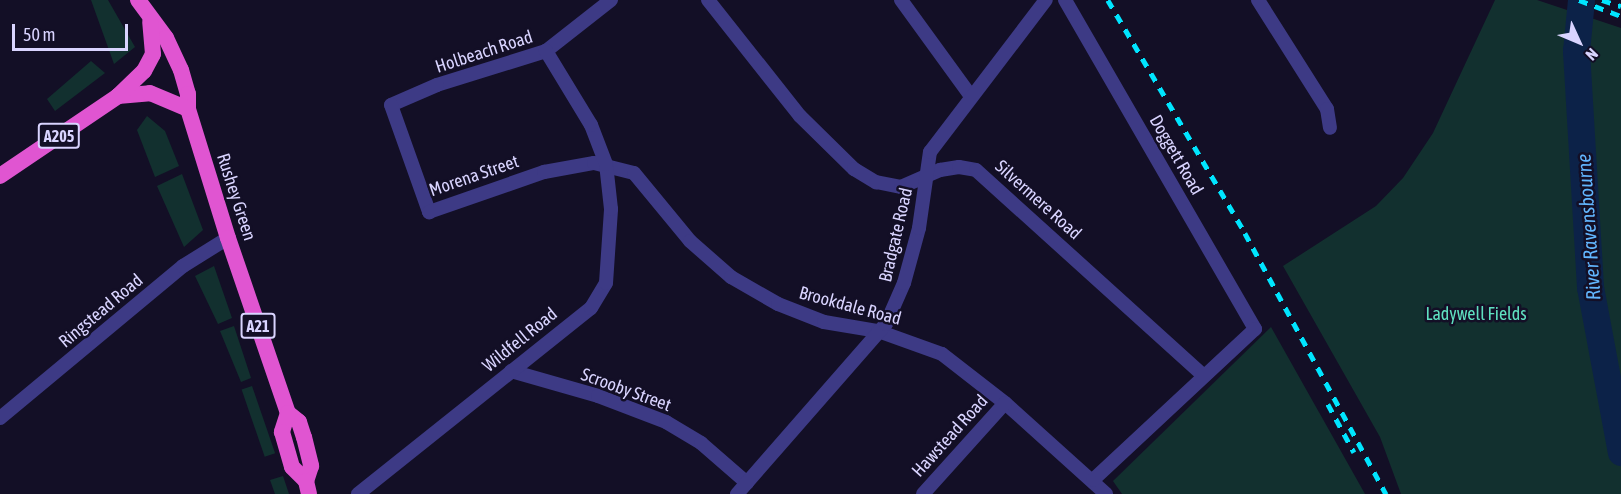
<!DOCTYPE html>
<style>
body{margin:0}
#map{position:relative;width:1621px;height:494px;overflow:hidden;background:#130f26;font-family:"Asap Condensed",sans-serif}
div>[style]{position:absolute}
.green>*{inset:0;background:#12302f;transform-origin:0 0}
.river>*{height:27px;margin:-13.5px;padding:0 13.5px;transform-origin:13.5px;border-radius:13.5px;background:#0c2248}
.minor>*{height:14px;margin:-7px;padding:0 7px;transform-origin:7px;border-radius:7px;background:#3d3a85}
.trunk>*{height:16px;margin:-8px;padding:0 8px;transform-origin:8px;border-radius:8px;background:#e055d1}
.rail>*{height:4.5px;margin-top:-2.25px;transform-origin:0;background:repeating-linear-gradient(90deg,#00e5ff 0 9px,transparent 0 17px)}
span{translate:-50% -50%;white-space:nowrap;text-align:center;line-height:1.15;-webkit-text-stroke:5px #130f26;paint-order:stroke}
.shield-label span{padding:2px 4px;background:#130f26;border:2px solid;border-radius:4px;-webkit-text-stroke-width:0}
.shield-label{font-size:16px;color:#d9d4ff;font-weight:700}
.street-label{font-size:18px;color:#d9d4ff}
.park-label{font-size:18px;color:#5fe0c0}
.water-label{font-size:20px;color:#62b6ff;font-style:italic}
.north{position:absolute;left:1549px;top:12px;width:60px;height:60px;-webkit-text-stroke:4px #130f26;paint-order:stroke;rotate:134deg;font-size:16px;font-weight:700;line-height:24px;text-align:center;color:#d9d4ff}
.north::after{content:'';display:block;margin:auto;width:21px;height:27px;background:#d9d4ff;clip-path:polygon(50% 0,100% 100%,50% 72%,0 100%)}
.scale{position:absolute;left:12px;top:24px;width:116px;height:27px;box-sizing:border-box;border:3px solid #d9d4ff;border-top:0;padding-left:8px;font-size:18px;line-height:21px;white-space:nowrap;color:#d9d4ff;-webkit-text-stroke:4px #130f26;paint-order:stroke}
</style>
<div id="map">
<div class="green">
<i style="clip-path:polygon(91px 0,108px 0,135px 47px,114px 64px)"></i>
<i style="clip-path:polygon(1495px 0,1537px 0,1621px 28px,1621px 494px,1401px 494px,1380px 437px,1283px 266px,1376px 206px,1403px 178px,1433px 133px)"></i>
<i style="clip-path:polygon(91px 61px,105px 73px,55px 111px,47px 99px)"></i>
<i style="clip-path:polygon(147px 116px,165px 131px,179px 166px,155px 177px,137px 130px)"></i>
<i style="clip-path:polygon(182px 174px,203px 230px,184px 247px,157px 186px)"></i>
<i style="clip-path:polygon(214px 266px,232px 318px,218px 324px,195px 276px)"></i>
<i style="clip-path:polygon(234px 326px,251px 378px,241px 382px,220px 331px)"></i>
<i style="clip-path:polygon(1271px 327px,1365px 494px,1122px 494px,1113px 481px)"></i>
<i style="left:252px;top:386px;width:71px;height:11px;rotate:71deg"></i>
<i style="clip-path:polygon(283px 476px,289px 494px,275px 494px,270px 480px)"></i>
</div>
<div class="river">
<i style="left:1581px;top:0;width:51px;rotate:95.6deg"></i>
<i style="left:1576px;top:51px;width:236px;rotate:86.6deg"></i>
<i style="left:1590px;top:287px;width:168px;rotate:79.4deg"></i>
</div>
<div class="minor">
<i style="left:611px;top:0;width:83px;rotate:141.9deg"></i>
<i style="left:546px;top:51px;width:114px;rotate:162.7deg"></i>
<i style="left:437px;top:85px;width:50px;rotate:156.5deg"></i>
<i style="left:391px;top:105px;width:114px;rotate:70.4deg"></i>
<i style="left:429px;top:212px;width:122px;rotate:-19.2deg"></i>
<i style="left:544px;top:172px;width:51px;rotate:-10.2deg"></i>
<i style="left:594px;top:163px;width:41px;rotate:14deg"></i>
<i style="left:634px;top:173px;width:88px;rotate:50.5deg"></i>
<i style="left:690px;top:241px;width:55px;rotate:41.3deg"></i>
<i style="left:731px;top:277px;width:54px;rotate:29.9deg"></i>
<i style="left:778px;top:304px;width:49px;rotate:21.4deg"></i>
<i style="left:824px;top:322px;width:55px;rotate:9.5deg"></i>
<i style="left:878px;top:331px;width:68px;rotate:19.8deg"></i>
<i style="left:942px;top:354px;width:80px;rotate:37.9deg"></i>
<i style="left:1005px;top:403px;width:136px;rotate:42deg"></i>
<i style="left:708px;top:0;width:148px;rotate:51.6deg"></i>
<i style="left:800px;top:116px;width:76px;rotate:44.5deg"></i>
<i style="left:854px;top:169px;width:26px;rotate:31deg"></i>
<i style="left:876px;top:182px;width:25px;rotate:11deg"></i>
<i style="left:901px;top:187px;width:43px;rotate:-23.6deg"></i>
<i style="left:940px;top:170px;width:19px;rotate:-9deg"></i>
<i style="left:959px;top:167px;width:17px;rotate:10deg"></i>
<i style="left:976px;top:170px;width:307px;rotate:42.1deg"></i>
<i style="left:901px;top:0;width:117px;rotate:54deg"></i>
<i style="left:1065px;top:0;width:380px;rotate:60deg"></i>
<i style="left:1255px;top:329px;width:221px;rotate:137deg"></i>
<i style="left:1258px;top:0;width:129px;rotate:57.7deg"></i>
<i style="left:1327px;top:109px;width:19px;rotate:81deg"></i>
<i style="left:511px;top:371px;width:91px;rotate:16deg"></i>
<i style="left:598px;top:396px;width:73px;rotate:20.9deg"></i>
<i style="left:666px;top:422px;width:41px;rotate:31deg"></i>
<i style="left:701px;top:443px;width:61px;rotate:41deg"></i>
<i style="left:0;top:418px;width:238px;rotate:-39.7deg"></i>
<i style="left:183px;top:266px;width:53px;rotate:-31.9deg"></i>
<i style="left:358px;top:494px;width:298px;rotate:-38.6deg"></i>
<i style="left:591px;top:308px;width:29px;rotate:-59deg"></i>
<i style="left:606px;top:283px;width:74px;rotate:-86.1deg"></i>
<i style="left:611px;top:209px;width:45px;rotate:-96.3deg"></i>
<i style="left:606px;top:164px;width:42px;rotate:-111deg"></i>
<i style="left:591px;top:125px;width:87px;rotate:-121.3deg"></i>
<i style="left:737px;top:494px;width:226px;rotate:-48.8deg"></i>
<i style="left:886px;top:324px;width:45px;rotate:-66.3deg"></i>
<i style="left:904px;top:283px;width:57px;rotate:-74.7deg"></i>
<i style="left:919px;top:228px;width:77px;rotate:-81.8deg"></i>
<i style="left:930px;top:152px;width:191px;rotate:-52.7deg"></i>
<i style="left:923px;top:494px;width:122px;rotate:-48deg"></i>
</div>
<div class="trunk">
<i style="left:138px;top:0;width:47px;rotate:53.6deg"></i>
<i style="left:166px;top:38px;width:35px;rotate:65deg"></i>
<i style="left:181px;top:70px;width:25px;rotate:74deg"></i>
<i style="left:188px;top:94px;width:15px;rotate:90deg"></i>
<i style="left:188px;top:109px;width:135px;rotate:72.8deg"></i>
<i style="left:228px;top:238px;width:185px;rotate:71.1deg"></i>
<i style="left:288px;top:413px;width:14px;rotate:39deg"></i>
<i style="left:299px;top:422px;width:16px;rotate:72deg"></i>
<i style="left:304px;top:437px;width:30px;rotate:76deg"></i>
<i style="left:311px;top:466px;width:16px;rotate:108deg"></i>
<i style="left:118px;top:96px;width:32px;rotate:-5deg"></i>
<i style="left:150px;top:93px;width:41px;rotate:22.8deg"></i>
<i style="left:0;top:176px;width:143px;rotate:-34.1deg"></i>
<i style="left:118px;top:96px;width:36px;rotate:-44deg"></i>
<i style="left:144px;top:71px;width:19px;rotate:-62deg"></i>
<i style="left:153px;top:54px;width:32px;rotate:-95deg"></i>
<i style="left:288px;top:413px;width:20px;rotate:108deg"></i>
<i style="left:282px;top:432px;width:36px;rotate:74deg"></i>
<i style="left:292px;top:467px;width:20px;rotate:45deg"></i>
<i style="left:306px;top:481px;width:13px;rotate:77deg"></i>
</div>
<div class="rail">
<i style="left:1108px;top:0;width:270px;rotate:59.5deg"></i>
<i style="left:1245px;top:233px;width:297px;rotate:61.6deg"></i>
<i style="left:1579px;top:0;width:45px;rotate:20.9deg"></i>
<i style="left:1602px;top:0;width:20px;rotate:18deg"></i>
<i style="left:1328px;top:404px;width:55px;rotate:61.6deg"></i>
</div>
<div class="shield-label">
<span style="left:59px;top:136px">A205</span>
<span style="left:258px;top:326px">A21</span>
</div>
<div class="street-label">
<span style="left:484px;top:52px;rotate:-18deg">Holbeach Road</span>
<span style="left:1176px;top:155px;rotate:60deg">Doggett Road</span>
<span style="left:474px;top:176px;rotate:-19deg">Morena Street</span>
<span style="left:236px;top:197px;rotate:72deg">Rushey Green</span>
<span style="left:1038px;top:200px;rotate:42deg">Silvermere Road</span>
<span style="left:896px;top:235px;rotate:-77deg">Bradgate Road</span>
<span style="left:850px;top:306px;rotate:15deg">Brookdale Road</span>
<span style="left:101px;top:311px;rotate:-40deg">Ringstead Road</span>
<span style="left:520px;top:340px;rotate:-39deg">Wildfell Road</span>
<span style="left:626px;top:390px;rotate:20deg">Scrooby Street</span>
<span style="left:950px;top:436px;rotate:-48deg">Hawstead Road</span>
</div>
<div class="park-label">
<span style="left:1476px;top:314px">Ladywell Fields</span>
</div>
<div class="water-label">
<span style="left:1588px;top:227px;rotate:-94deg">River Ravensbourne</span>
</div>
<div class="north">N</div>
<div class="scale">50 m</div>
</div>
